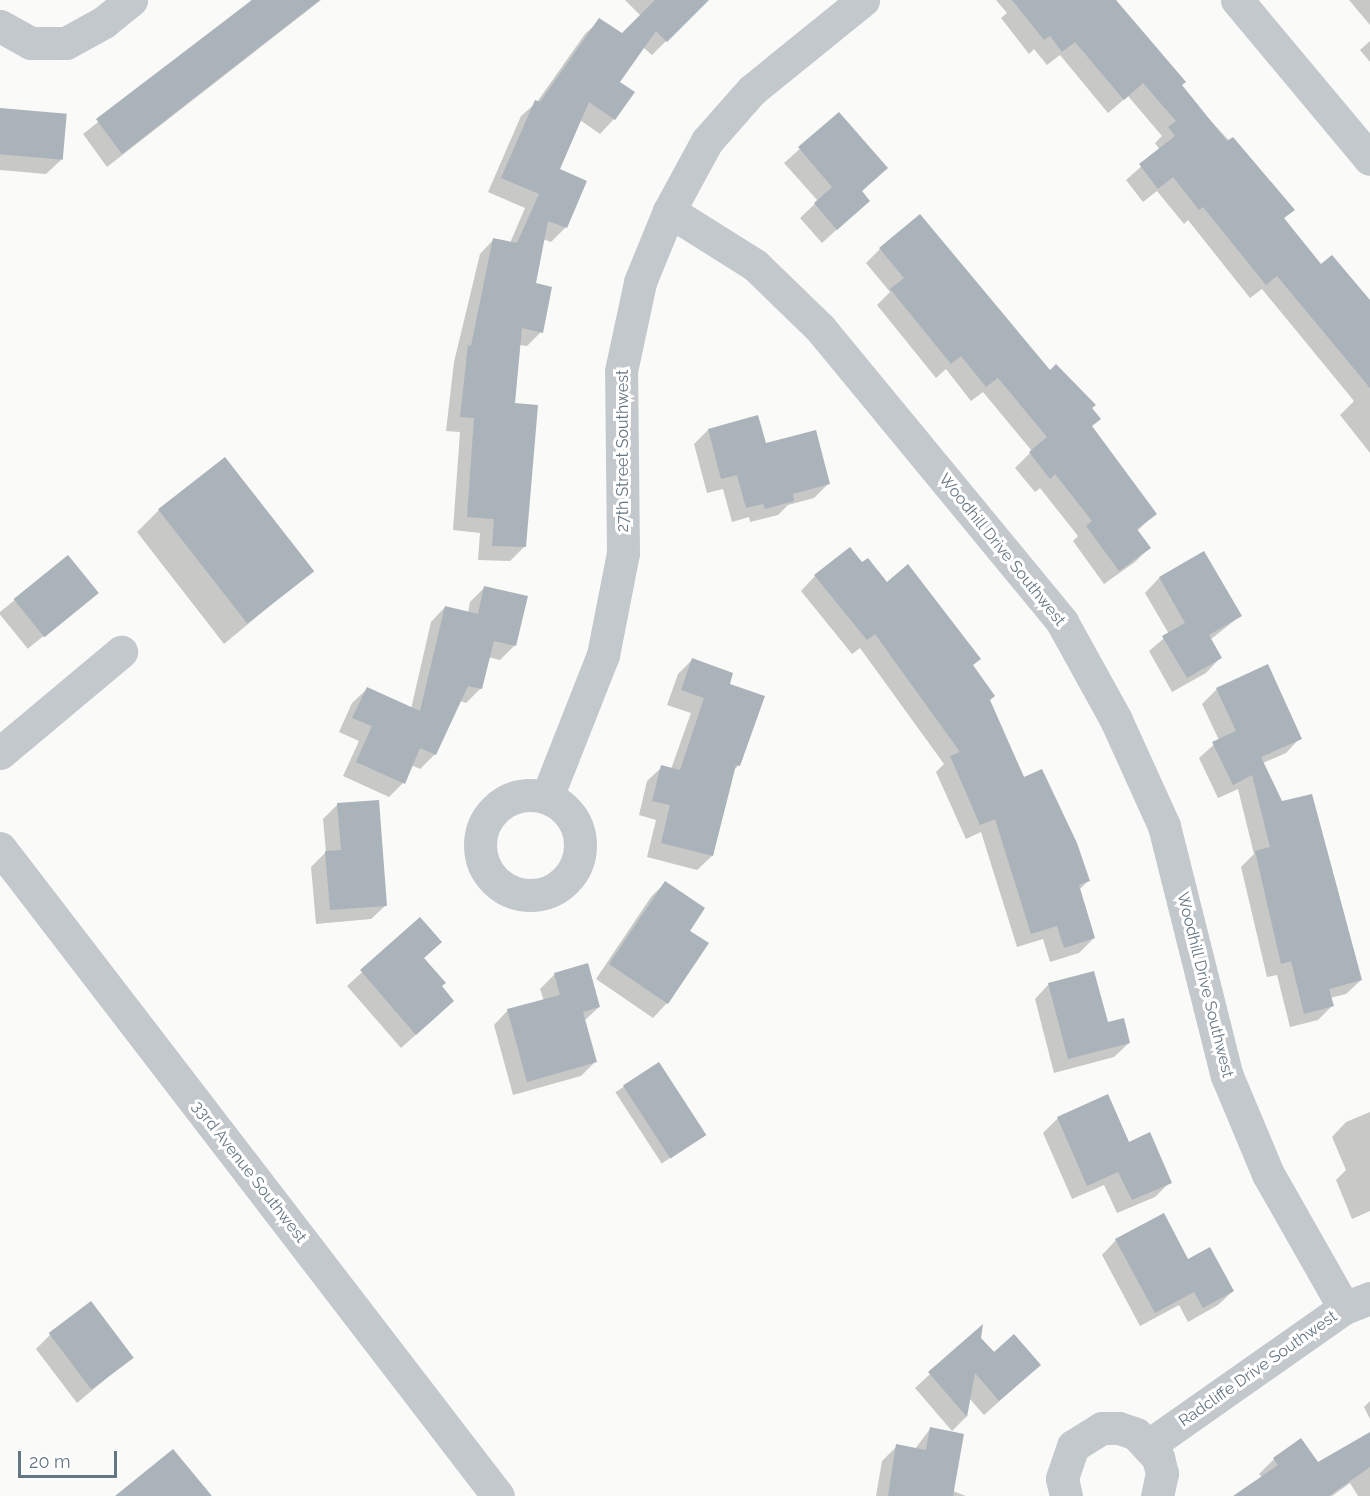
<!DOCTYPE html>
<style>
body{margin:0}
#map{position:relative;width:1370px;height:1496px;overflow:hidden;background:#fafaf8;font-family:Raleway,sans-serif}
div>[style]{position:absolute}
.shadow>*{inset:0;background:#0003;transform-origin:0 0}
.building>*{inset:0;background:#aab3b9;transform-origin:0 0}
.minor>*{height:33px;margin:-16.5px;padding:0 16.5px;transform-origin:16.5px;border-radius:16.5px;background:#c3c8cc}
.minor>.ring{margin:-16.5px;padding:0;box-sizing:content-box;background:none;border:33px solid #c3c8cc;border-radius:50%}
span{translate:-50% -50%;white-space:nowrap;text-align:center;line-height:1.15;-webkit-text-stroke:6px #fff;paint-order:stroke}
.street-label{font-size:16px;color:#657683}
.scale{position:absolute;left:18px;top:1451px;width:99px;height:27px;box-sizing:border-box;border:3px solid #657683;border-top:0;padding-left:8px;font-size:18px;line-height:21px;white-space:nowrap;color:#657683;-webkit-text-stroke:4px #fff;paint-order:stroke}
</style>
<div id="map">
<div class="shadow">
<i style="clip-path:polygon(252px 0,321px 0,107px 167px,83px 134px)"></i>
<i style="clip-path:polygon(625px 0,699px 0,702px 5px,652px 55px,643px 47px,618px 83px,614px 119px,600px 134px,580px 120px,558px 170px,585px 181px,565px 228px,551px 242px,543px 239px,534px 285px,541px 332px,527px 346px,519px 345px,513px 404px,524px 547px,510px 561px,478px 560px,480px 533px,453px 530px,460px 432px,446px 431px,454px 362px,480px 254px,494px 239px,510px 243px,525px 208px,488px 192px,521px 116px,537px 102px,585px 34px,600px 20px,622px 35px,641px 16px)"></i>
<i style="clip-path:polygon(996px 0,1098px 0,1293px 209px,1283px 219px,1321px 267px,1370px 301px,1370px 453px,1340px 415px,1354px 401px,1262px 289px,1250px 298px,1188px 220px,1184px 224px,1157px 191px,1143px 202px,1126px 180px,1160px 150px,1155px 143px,1162px 136px,1128px 96px,1108px 113px,1060px 55px,1047px 65px,1034px 49px,1029px 54px,1001px 18px,1007px 13px)"></i>
<i style="clip-path:polygon(1349px 0,1370px 0,1370px 25px)"></i>
<i style="clip-path:polygon(1370px 41px,1370px 62px,1360px 50px)"></i>
<i style="clip-path:polygon(0 109px,61px 160px,46px 174px,0 170px)"></i>
<i style="clip-path:polygon(839px 114px,886px 168px,861px 192px,868px 201px,822px 243px,800px 218px,818px 201px,784px 163px)"></i>
<i style="clip-path:polygon(880px 249px,1050px 372px,1090px 409px,1091px 427px,1155px 514px,1137px 531px,1149px 548px,1135px 562px,1104px 584px,1073px 541px,1078px 536px,1040px 488px,1035px 492px,1015px 468px,1032px 451px,983px 392px,971px 401px,946px 369px,936px 378px,877px 305px,890px 292px,866px 263px)"></i>
<i style="clip-path:polygon(708px 430px,765px 445px,829px 483px,814px 498px,788px 505px,778px 515px,750px 522px,749px 517px,732px 522px,723px 489px,707px 493px,694px 444px)"></i>
<i style="clip-path:polygon(159px 510px,312px 571px,224px 644px,137px 532px)"></i>
<i style="clip-path:polygon(1204px 553px,1240px 616px,1210px 640px,1220px 658px,1206px 673px,1172px 692px,1149px 651px,1169px 634px,1145px 593px,1159px 578px)"></i>
<i style="left:68px;top:557px;width:46px;height:89px;rotate:51deg"></i>
<i style="clip-path:polygon(862px 564px,979px 659px,972px 666px,1024px 779px,1088px 881px,1079px 890px,1094px 938px,1079px 953px,1050px 962px,1043px 939px,1017px 947px,981px 832px,966px 839px,936px 772px,944px 764px,860px 648px,852px 654px,801px 591px,815px 576px)"></i>
<i style="clip-path:polygon(484px 588px,515px 645px,500px 660px,488px 657px,481px 688px,466px 703px,460px 701px,435px 754px,420px 769px,411px 765px,403px 783px,389px 797px,343px 776px,359px 741px,339px 732px,352px 703px,367px 689px,411px 709px,431px 622px,445px 607px,468px 613px,470px 602px)"></i>
<i style="clip-path:polygon(692px 660px,739px 765px,733px 771px,712px 856px,697px 870px,647px 857px,656px 820px,639px 815px,647px 781px,662px 767px,671px 769px,691px 713px,667px 705px,678px 674px)"></i>
<i style="clip-path:polygon(1217px 689px,1300px 738px,1286px 753px,1263px 763px,1361px 980px,1346px 994px,1330px 998px,1332px 1006px,1318px 1020px,1290px 1027px,1277px 975px,1267px 977px,1241px 867px,1254px 854px,1238px 789px,1218px 798px,1199px 758px,1219px 740px,1202px 704px)"></i>
<i style="clip-path:polygon(338px 804px,386px 905px,371px 919px,316px 924px,311px 867px,326px 852px,323px 819px)"></i>
<i style="clip-path:polygon(665px 883px,688px 931px,667px 1003px,653px 1018px,596px 979px,651px 897px)"></i>
<i style="clip-path:polygon(420px 919px,423px 959px,440px 987px,438px 1015px,401px 1048px,347px 986px)"></i>
<i style="clip-path:polygon(555px 974px,599px 1007px,584px 1021px,595px 1062px,581px 1076px,513px 1095px,494px 1025px,508px 1010px,544px 1001px,540px 989px)"></i>
<i style="clip-path:polygon(1049px 984px,1107px 1024px,1129px 1043px,1114px 1057px,1054px 1073px,1035px 999px)"></i>
<i style="left:659px;top:1064px;width:85px;height:52px;rotate:57deg"></i>
<i style="clip-path:polygon(1107px 1096px,1128px 1144px,1170px 1182px,1155px 1197px,1117px 1213px,1104px 1185px,1072px 1199px,1043px 1133px,1057px 1119px)"></i>
<i style="clip-path:polygon(1370px 1112px,1370px 1211px,1352px 1219px,1336px 1180px,1346px 1170px,1332px 1137px,1346px 1122px)"></i>
<i style="clip-path:polygon(1116px 1240px,1188px 1261px,1233px 1291px,1218px 1305px,1188px 1322px,1179px 1305px,1140px 1326px,1102px 1255px)"></i>
<i style="clip-path:polygon(981px 1327px,979px 1338px,1024px 1379px,984px 1415px,969px 1398px,966px 1417px,952px 1431px,915px 1388px)"></i>
<i style="clip-path:polygon(50px 1335px,132px 1357px,77px 1403px,36px 1349px)"></i>
<i style="clip-path:polygon(1370px 1401px,1370px 1419px,1364px 1407px)"></i>
<i style="clip-path:polygon(930px 1429px,953px 1491px,966px 1496px,876px 1496px,882px 1461px,897px 1446px,915px 1449px)"></i>
<i style="clip-path:polygon(1370px 1434px,1370px 1496px,1358px 1496px,1350px 1483px,1332px 1496px,1240px 1496px,1262px 1477px,1259px 1474px,1274px 1459px,1300px 1440px,1317px 1464px)"></i>
</div>
<div class="building">
<i style="clip-path:polygon(252px 0,320px 0,122px 154px,96px 119px)"></i>
<i style="clip-path:polygon(655px 0,709px 0,667px 42px,656px 31px,620px 82px,635px 92px,615px 120px,589px 102px,560px 169px,587px 181px,567px 228px,548px 221px,536px 283px,552px 287px,543px 333px,522px 328px,515px 403px,538px 405px,526px 547px,492px 546px,494px 519px,467px 517px,474px 418px,460px 417px,468px 345px,471px 346px,493px 238px,517px 243px,539px 194px,501px 178px,535px 100px,540px 102px,599px 18px,622px 33px)"></i>
<i style="clip-path:polygon(1012px 0,1116px 0,1186px 82px,1182px 85px,1227px 141px,1233px 137px,1295px 210px,1284px 218px,1321px 264px,1332px 255px,1370px 300px,1370px 388px,1277px 276px,1266px 285px,1203px 207px,1199px 210px,1173px 177px,1158px 189px,1139px 164px,1175px 136px,1168px 127px,1176px 121px,1143px 83px,1124px 100px,1075px 42px,1062px 52px,1050px 36px,1044px 40px)"></i>
<i style="left:0;top:108px;width:67px;height:46px;rotate:5deg"></i>
<i style="clip-path:polygon(839px 112px,888px 168px,862px 191px,870px 201px,837px 230px,814px 203px,832px 187px,798px 147px)"></i>
<i style="clip-path:polygon(920px 214px,1050px 370px,1056px 364px,1096px 405px,1092px 408px,1101px 419px,1092px 426px,1157px 514px,1137px 529px,1151px 548px,1119px 571px,1086px 526px,1092px 521px,1055px 474px,1050px 479px,1029px 452px,1047px 437px,998px 378px,986px 387px,961px 356px,951px 364px,890px 289px,904px 278px,879px 248px)"></i>
<i style="clip-path:polygon(758px 415px,766px 443px,816px 430px,830px 484px,793px 494px,794px 501px,765px 509px,763px 504px,746px 508px,737px 475px,721px 479px,708px 429px)"></i>
<i style="left:225px;top:457px;width:145px;height:85px;rotate:52deg"></i>
<i style="clip-path:polygon(850px 547px,862px 562px,868px 558px,887px 582px,908px 564px,981px 659px,973px 665px,995px 696px,990px 700px,1024px 777px,1042px 769px,1077px 843px,1090px 881px,1079px 885px,1095px 938px,1064px 948px,1057px 926px,1031px 934px,995px 819px,980px 825px,950px 756px,960px 752px,875px 634px,867px 640px,814px 575px)"></i>
<i style="clip-path:polygon(1204px 551px,1242px 616px,1209px 635px,1222px 658px,1187px 678px,1162px 636px,1185px 623px,1159px 577px)"></i>
<i style="left:68px;top:555px;width:49px;height:70px;rotate:51deg"></i>
<i style="clip-path:polygon(484px 586px,528px 596px,516px 646px,494px 641px,482px 689px,468px 686px,436px 755px,420px 748px,405px 784px,356px 762px,372px 726px,352px 718px,367px 687px,420px 711px,445px 606px,478px 614px)"></i>
<i style="clip-path:polygon(692px 658px,733px 673px,730px 684px,765px 696px,740px 766px,736px 765px,713px 856px,661px 843px,670px 805px,652px 801px,661px 765px,680px 770px,704px 698px,681px 690px)"></i>
<i style="clip-path:polygon(1268px 664px,1302px 739px,1261px 757px,1282px 801px,1312px 794px,1362px 980px,1329px 989px,1334px 1006px,1304px 1014px,1291px 961px,1281px 964px,1255px 851px,1270px 847px,1252px 775px,1233px 785px,1212px 742px,1236px 731px,1216px 688px)"></i>
<i style="clip-path:polygon(379px 800px,387px 906px,330px 910px,325px 851px,341px 850px,337px 803px)"></i>
<i style="clip-path:polygon(665px 881px,705px 908px,690px 931px,709px 943px,668px 1004px,609px 964px)"></i>
<i style="clip-path:polygon(420px 917px,442px 942px,424px 958px,446px 983px,442px 986px,454px 1001px,416px 1035px,360px 970px)"></i>
<i style="clip-path:polygon(588px 963px,600px 1007px,583px 1012px,597px 1062px,527px 1082px,507px 1009px,560px 995px,554px 973px)"></i>
<i style="clip-path:polygon(1094px 971px,1108px 1022px,1124px 1018px,1130px 1043px,1068px 1059px,1048px 983px)"></i>
<i style="left:659px;top:1062px;width:87px;height:43px;rotate:57deg"></i>
<i style="clip-path:polygon(1108px 1094px,1129px 1142px,1150px 1132px,1172px 1183px,1132px 1200px,1118px 1172px,1087px 1186px,1057px 1117px)"></i>
<i style="clip-path:polygon(1164px 1213px,1188px 1259px,1210px 1247px,1234px 1291px,1203px 1308px,1194px 1292px,1155px 1313px,1115px 1239px)"></i>
<i style="left:91px;top:1301px;width:71px;height:53px;rotate:53deg"></i>
<i style="clip-path:polygon(983px 1324px,981px 1338px,994px 1352px,1014px 1334px,1041px 1365px,999px 1401px,975px 1373px,967px 1417px,928px 1372px)"></i>
<i style="clip-path:polygon(930px 1427px,964px 1434px,953px 1496px,888px 1496px,896px 1444px,926px 1450px)"></i>
<i style="clip-path:polygon(1370px 1432px,1370px 1467px,1329px 1496px,1233px 1496px,1278px 1465px,1273px 1458px,1301px 1438px,1318px 1462px)"></i>
<i style="clip-path:polygon(173px 1449px,212px 1496px,115px 1496px)"></i>
</div>
<div class="minor">
<i style="left:1237px;top:0;width:207px;rotate:50.1deg"></i>
<i style="left:0;top:26px;width:35px;rotate:29deg"></i>
<i style="left:31px;top:43px;width:35px"></i>
<i style="left:66px;top:43px;width:43px;rotate:-28.9deg"></i>
<i style="left:104px;top:22px;width:35px;rotate:-39deg"></i>
<i style="left:669px;top:211px;width:102px;rotate:32.1deg"></i>
<i style="left:755px;top:265px;width:91px;rotate:44.1deg"></i>
<i style="left:820px;top:328px;width:381px;rotate:50.5deg"></i>
<i style="left:1062px;top:622px;width:112px;rotate:61.1deg"></i>
<i style="left:1116px;top:720px;width:116px;rotate:65.6deg"></i>
<i style="left:1164px;top:826px;width:258px;rotate:75.9deg"></i>
<i style="left:1227px;top:1076px;width:106px;rotate:67.3deg"></i>
<i style="left:1268px;top:1174px;width:154px;rotate:60.4deg"></i>
<i style="left:0;top:753px;width:158px;rotate:-39.9deg"></i>
<i class="ring" style="left:480px;top:795px;width:67px;height:67px"></i>
<i style="left:547px;top:797px;width:153px;rotate:-68.5deg"></i>
<i style="left:603px;top:655px;width:104px;rotate:-78.9deg"></i>
<i style="left:623px;top:553px;width:182px;rotate:-90.6deg"></i>
<i style="left:621px;top:371px;width:91px;rotate:-77.9deg"></i>
<i style="left:640px;top:282px;width:77px;rotate:-67.8deg"></i>
<i style="left:669px;top:211px;width:80px;rotate:-61.5deg"></i>
<i style="left:707px;top:141px;width:68px;rotate:-48.6deg"></i>
<i style="left:752px;top:90px;width:143px;rotate:-39deg"></i>
<i style="left:0;top:848px;width:817px;rotate:52.46deg"></i>
<i style="left:1149px;top:1445px;width:238px;rotate:-35.1deg"></i>
<i style="left:1344px;top:1308px;width:28px;rotate:-21deg"></i>
<i style="left:1066px;top:1496px;width:18px;rotate:-103deg"></i>
<i style="left:1062px;top:1478px;width:34px;rotate:-71deg"></i>
<i style="left:1073px;top:1446px;width:34px;rotate:-32deg"></i>
<i style="left:1102px;top:1428px;width:17px"></i>
<i style="left:1119px;top:1428px;width:18px;rotate:19deg"></i>
<i style="left:1136px;top:1434px;width:33px;rotate:47deg"></i>
<i style="left:1158px;top:1458px;width:16px;rotate:75deg"></i>
<i style="left:1162px;top:1473px;width:24px;rotate:102deg"></i>
</div>
<div class="street-label">
<span style="left:623px;top:451px;rotate:-90deg">27th Street Southwest</span>
<span style="left:1002px;top:550px;rotate:51deg">Woodhill Drive Southwest</span>
<span style="left:1205px;top:985px;rotate:76deg">Woodhill Drive Southwest</span>
<span style="left:249px;top:1172px;rotate:52deg">33rd Avenue Southwest</span>
<span style="left:1258px;top:1369px;rotate:-35deg">Radcliffe Drive Southwest</span>
</div>
<div class="scale">20 m</div>
</div>
